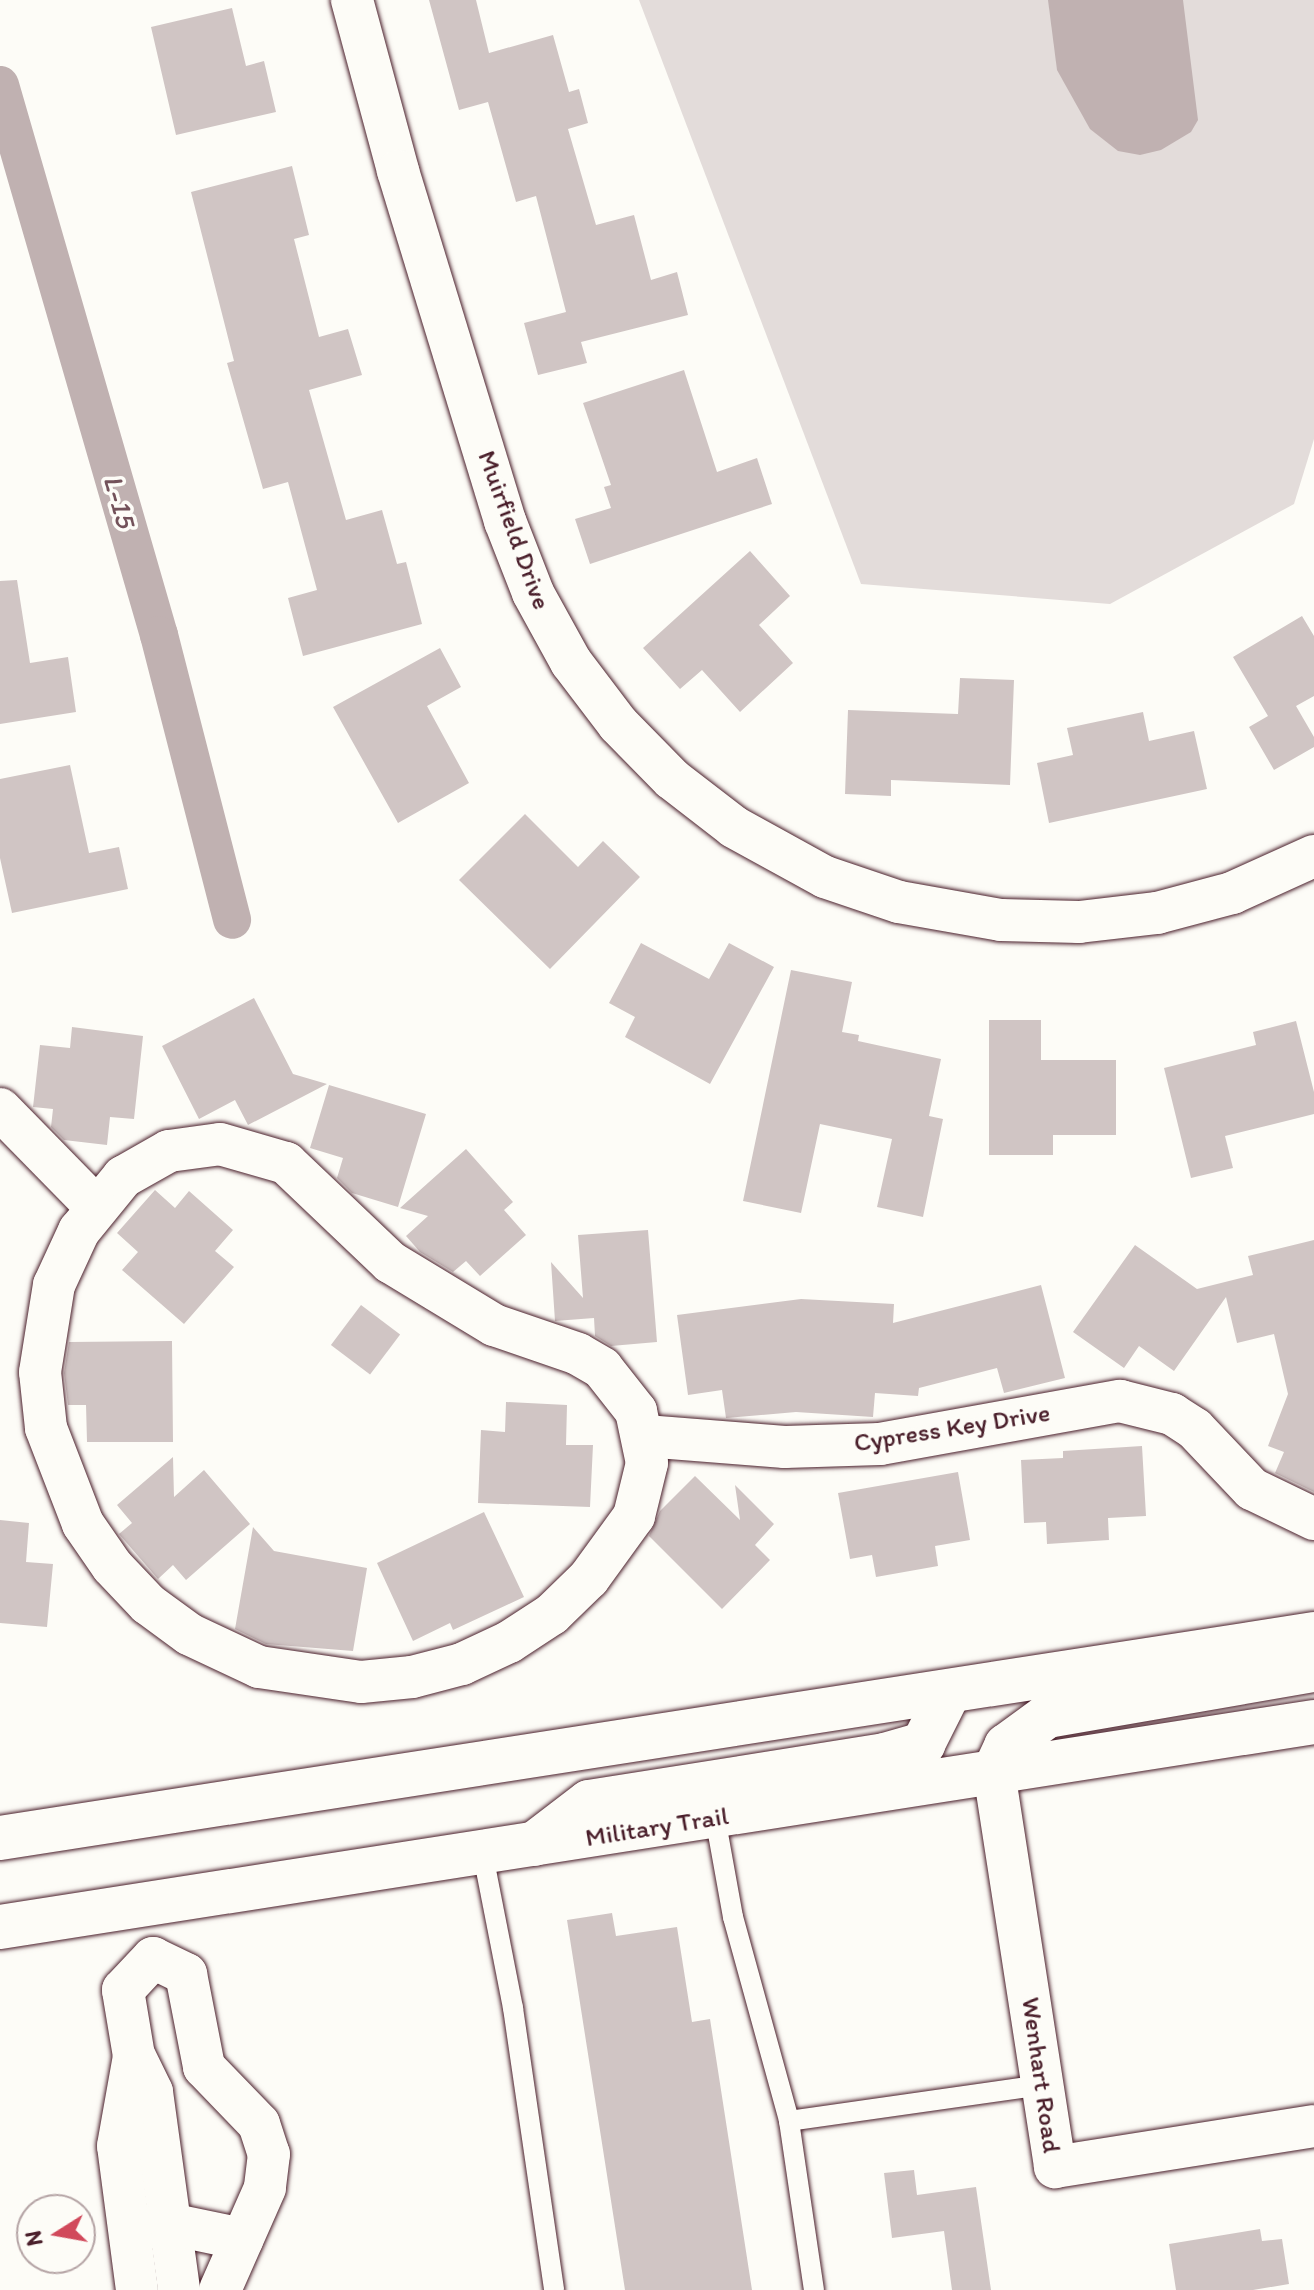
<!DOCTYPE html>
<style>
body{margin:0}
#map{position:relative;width:1314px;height:2290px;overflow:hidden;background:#fdfcf7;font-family:Itim,sans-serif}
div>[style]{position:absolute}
.green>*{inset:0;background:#e3dcda}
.water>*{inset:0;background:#c0b1b1}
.canal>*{height:38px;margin:-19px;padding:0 19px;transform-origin:19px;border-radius:19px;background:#c0b1b1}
.building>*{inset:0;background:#d0c5c4;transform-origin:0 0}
.roads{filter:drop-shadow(0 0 2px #4a1f2b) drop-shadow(0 0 2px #4a1f2b)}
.service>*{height:20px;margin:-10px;padding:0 10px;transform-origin:10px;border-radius:10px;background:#fdfcf7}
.minor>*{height:42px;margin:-21px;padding:0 21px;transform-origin:21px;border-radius:21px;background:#fdfcf7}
.secondary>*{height:44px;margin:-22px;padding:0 22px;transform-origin:22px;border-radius:22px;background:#fdfcf7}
span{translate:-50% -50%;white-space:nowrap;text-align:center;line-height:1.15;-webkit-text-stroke:7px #fdfcf7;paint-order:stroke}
.street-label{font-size:26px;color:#4a1f2b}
.water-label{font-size:28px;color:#73525a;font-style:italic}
.north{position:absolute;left:16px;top:2194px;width:80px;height:80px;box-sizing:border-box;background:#fdfcf7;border:2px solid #b5a4a5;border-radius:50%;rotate:259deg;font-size:22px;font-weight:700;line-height:32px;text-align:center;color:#4a1f2b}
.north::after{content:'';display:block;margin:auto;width:28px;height:36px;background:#d1495b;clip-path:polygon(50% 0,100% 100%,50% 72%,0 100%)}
</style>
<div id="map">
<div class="green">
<i style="clip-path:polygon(639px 0,1314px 0,1314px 439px,1294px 504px,1110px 604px,861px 584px)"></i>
</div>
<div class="water">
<i style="clip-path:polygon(1048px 0,1183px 0,1198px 120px,1191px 132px,1161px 150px,1140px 155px,1118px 151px,1090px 129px,1057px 70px)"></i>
</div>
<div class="canal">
<i style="left:0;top:85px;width:573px;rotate:73.88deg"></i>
<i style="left:159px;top:635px;width:294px;rotate:75.6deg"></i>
</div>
<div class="building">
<i style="clip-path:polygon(429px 0,476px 0,489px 53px,553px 35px,569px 92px,579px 89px,588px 123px,568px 129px,596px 225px,634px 215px,651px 280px,677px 272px,688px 315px,581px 342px,587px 363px,538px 375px,524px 323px,566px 312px,536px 196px,516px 202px,488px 102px,459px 110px)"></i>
<i style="clip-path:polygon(232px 8px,246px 66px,264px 61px,276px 112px,176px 135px,151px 27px)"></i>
<i style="clip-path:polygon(292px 166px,309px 235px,294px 239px,319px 337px,348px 329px,362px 375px,309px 390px,346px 520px,382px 510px,397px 564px,406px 562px,422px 624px,303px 656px,288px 598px,317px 590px,288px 482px,263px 489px,227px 363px,234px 361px,191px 192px)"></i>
<i style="clip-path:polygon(684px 370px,717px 472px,757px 458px,772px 504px,590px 564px,575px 519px,611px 508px,604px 487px,611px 485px,583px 403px)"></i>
<i style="clip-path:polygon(750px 551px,790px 596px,759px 625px,793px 663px,740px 712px,702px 670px,680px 689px,643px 648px)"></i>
<i style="clip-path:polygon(17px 580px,30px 663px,68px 657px,76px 712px,0 724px,0 581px)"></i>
<i style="clip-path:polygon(1302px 616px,1314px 636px,1314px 696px,1296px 706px,1314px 737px,1314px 747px,1274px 770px,1249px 727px,1268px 716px,1233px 657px)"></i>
<i style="clip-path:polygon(440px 648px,461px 687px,427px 706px,469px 783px,398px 823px,333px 707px)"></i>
<i style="clip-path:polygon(960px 678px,1014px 680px,1010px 785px,891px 780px,891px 796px,845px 794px,848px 710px,958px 714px)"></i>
<i style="clip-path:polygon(1143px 712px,1149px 741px,1194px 731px,1207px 789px,1049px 823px,1037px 763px,1073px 755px,1067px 728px)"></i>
<i style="clip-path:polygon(70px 765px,89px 853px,119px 847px,128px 889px,12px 913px,0 858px,0 779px)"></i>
<i style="clip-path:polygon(525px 814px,578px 867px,603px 841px,640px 877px,550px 969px,459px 880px)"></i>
<i style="clip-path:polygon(641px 943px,709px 979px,729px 943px,774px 967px,710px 1084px,625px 1037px,635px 1017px,609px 1003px)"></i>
<i style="clip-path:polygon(791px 970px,852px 982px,842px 1032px,859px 1035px,858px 1041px,941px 1059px,929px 1116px,943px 1119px,923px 1217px,877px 1207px,892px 1139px,820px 1124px,801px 1213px,743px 1201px)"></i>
<i style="clip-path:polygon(254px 998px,293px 1074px,327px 1084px,248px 1125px,235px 1100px,199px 1119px,162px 1046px)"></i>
<i style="clip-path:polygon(989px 1020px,1041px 1020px,1041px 1060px,1116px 1060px,1116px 1135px,1053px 1135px,1053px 1155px,989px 1155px)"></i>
<i style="clip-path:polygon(1296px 1021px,1314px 1092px,1314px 1114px,1225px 1136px,1233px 1168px,1191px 1178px,1164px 1068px,1256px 1045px,1253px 1032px)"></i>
<i style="clip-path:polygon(72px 1027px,143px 1036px,134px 1119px,110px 1117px,107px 1145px,64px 1140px,51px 1127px,53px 1109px,33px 1107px,40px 1045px,70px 1048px)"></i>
<i style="clip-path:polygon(329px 1085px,426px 1114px,398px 1207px,352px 1193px,337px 1178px,343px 1158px,310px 1148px)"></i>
<i style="clip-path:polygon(466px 1149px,513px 1202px,504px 1210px,526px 1235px,480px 1276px,466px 1261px,453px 1272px,420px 1252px,406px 1236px,428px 1216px,400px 1208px)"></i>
<i style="clip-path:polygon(155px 1190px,175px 1208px,189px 1191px,233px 1230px,215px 1251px,234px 1267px,184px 1324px,122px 1270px,138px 1252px,117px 1233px)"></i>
<i style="clip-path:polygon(648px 1230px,657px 1342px,611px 1346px,595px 1336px,594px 1318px,555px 1321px,551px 1262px,583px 1298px,578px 1235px)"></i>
<i style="clip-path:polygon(1314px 1240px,1314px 1492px,1275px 1473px,1284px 1452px,1268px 1446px,1288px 1394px,1274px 1334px,1237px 1343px,1226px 1297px,1174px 1371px,1139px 1346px,1124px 1368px,1073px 1332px,1135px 1245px,1197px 1289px,1253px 1275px,1248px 1256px)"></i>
<i style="clip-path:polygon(1041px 1285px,1065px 1378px,1004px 1393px,997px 1368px,919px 1388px,918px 1396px,875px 1393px,873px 1417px,796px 1412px,726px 1418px,722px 1390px,688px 1395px,677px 1315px,801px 1299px,894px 1304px,893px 1323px)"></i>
<i style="left:361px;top:1305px;width:49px;height:50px;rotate:37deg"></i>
<i style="clip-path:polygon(172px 1341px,173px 1442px,87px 1442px,86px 1405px,68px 1405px,64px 1373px,69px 1342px)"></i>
<i style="clip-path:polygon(506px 1402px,567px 1405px,566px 1445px,593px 1445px,590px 1507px,478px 1503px,481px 1430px,505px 1432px)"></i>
<i style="clip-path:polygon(1142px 1446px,1146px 1516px,1108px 1518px,1109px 1540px,1047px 1544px,1046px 1522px,1024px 1523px,1021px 1460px,1063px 1458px,1063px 1451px)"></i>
<i style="clip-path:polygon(173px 1457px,174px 1497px,204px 1470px,250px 1524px,186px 1580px,173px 1565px,158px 1579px,119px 1534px,132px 1523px,117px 1505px)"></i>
<i style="clip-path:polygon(958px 1472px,970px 1540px,935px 1546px,938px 1566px,876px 1577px,872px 1555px,850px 1559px,838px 1493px)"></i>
<i style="clip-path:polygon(695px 1476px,740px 1520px,735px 1485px,774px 1524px,755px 1545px,770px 1560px,722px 1609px,649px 1536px,660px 1511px)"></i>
<i style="clip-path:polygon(484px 1512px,524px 1597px,453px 1630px,450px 1623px,413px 1641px,377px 1563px)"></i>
<i style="clip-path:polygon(0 1520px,29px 1523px,26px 1562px,53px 1564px,47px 1627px,0 1623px)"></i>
<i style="clip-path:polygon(253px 1527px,274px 1551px,367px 1568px,353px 1651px,266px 1644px,235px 1629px)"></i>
<i style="clip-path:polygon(612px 1913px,616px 1936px,677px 1927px,692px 2022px,710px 2019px,752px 2290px,625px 2290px,567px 1920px)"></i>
<i style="clip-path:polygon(914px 2170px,917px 2195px,976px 2187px,991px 2290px,952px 2290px,944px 2231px,892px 2238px,884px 2173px)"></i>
<i style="clip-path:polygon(1260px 2229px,1262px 2241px,1282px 2239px,1289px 2284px,1253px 2290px,1176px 2290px,1169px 2244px)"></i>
</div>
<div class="roads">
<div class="service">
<i style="left:715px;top:1817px;width:102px;rotate:79.8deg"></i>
<i style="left:733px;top:1917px;width:212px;rotate:74.6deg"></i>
<i style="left:789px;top:2121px;width:256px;rotate:-8.1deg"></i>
<i style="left:483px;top:1855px;width:156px;rotate:78.9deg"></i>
<i style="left:513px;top:2008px;width:285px;rotate:81.7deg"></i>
<i style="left:789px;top:2121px;width:171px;rotate:81.6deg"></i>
</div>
<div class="minor">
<i style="left:352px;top:0;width:177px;rotate:74.9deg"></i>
<i style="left:398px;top:171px;width:366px;rotate:73deg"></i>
<i style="left:505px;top:521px;width:77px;rotate:68.7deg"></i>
<i style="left:533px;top:593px;width:79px;rotate:61.2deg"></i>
<i style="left:571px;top:662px;width:78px;rotate:52.8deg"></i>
<i style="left:618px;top:724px;width:77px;rotate:45.5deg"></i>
<i style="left:672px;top:779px;width:78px;rotate:37.7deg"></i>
<i style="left:734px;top:827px;width:104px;rotate:28.8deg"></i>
<i style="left:825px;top:877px;width:78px;rotate:18.7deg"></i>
<i style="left:899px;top:902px;width:104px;rotate:10deg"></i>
<i style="left:1001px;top:920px;width:78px;rotate:1.5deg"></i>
<i style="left:1079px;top:922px;width:79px;rotate:-6.6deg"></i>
<i style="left:1157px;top:913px;width:78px;rotate:-14.9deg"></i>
<i style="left:1232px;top:893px;width:90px;rotate:-24.3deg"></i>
<i style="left:0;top:1109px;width:137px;rotate:45.6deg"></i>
<i style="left:220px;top:1144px;width:69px;rotate:16.1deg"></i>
<i style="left:286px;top:1163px;width:144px;rotate:43.6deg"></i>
<i style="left:390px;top:1262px;width:122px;rotate:31.2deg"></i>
<i style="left:494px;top:1325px;width:89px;rotate:19deg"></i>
<i style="left:578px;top:1354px;width:28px;rotate:30deg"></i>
<i style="left:602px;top:1368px;width:55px;rotate:51.7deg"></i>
<i style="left:636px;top:1411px;width:53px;rotate:78.1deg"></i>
<i style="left:647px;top:1463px;width:55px;rotate:103.8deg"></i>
<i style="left:634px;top:1516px;width:77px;rotate:126deg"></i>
<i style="left:589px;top:1578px;width:52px;rotate:135.8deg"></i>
<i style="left:552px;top:1614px;width:51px;rotate:146.9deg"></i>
<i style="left:509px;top:1642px;width:52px;rotate:154.9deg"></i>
<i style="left:462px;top:1664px;width:52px;rotate:165.4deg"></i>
<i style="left:412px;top:1677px;width:51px;rotate:174.4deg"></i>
<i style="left:361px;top:1682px;width:103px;rotate:-171.6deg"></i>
<i style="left:259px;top:1667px;width:77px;rotate:-154.8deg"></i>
<i style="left:189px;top:1634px;width:51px;rotate:-143.8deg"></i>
<i style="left:148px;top:1604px;width:52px;rotate:-133.5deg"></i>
<i style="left:112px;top:1566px;width:51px;rotate:-124.6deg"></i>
<i style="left:83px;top:1524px;width:103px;rotate:-111.1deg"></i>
<i style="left:46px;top:1428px;width:56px;rotate:-96.1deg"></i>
<i style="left:40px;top:1372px;width:88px;rotate:-80.9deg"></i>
<i style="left:54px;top:1285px;width:60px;rotate:-65.2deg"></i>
<i style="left:79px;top:1231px;width:70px;rotate:-50.8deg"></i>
<i style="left:123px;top:1177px;width:53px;rotate:-29.5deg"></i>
<i style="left:169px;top:1151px;width:51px;rotate:-7.8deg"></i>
<i style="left:645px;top:1436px;width:140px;rotate:4.5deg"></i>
<i style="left:785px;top:1447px;width:95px;rotate:-1.8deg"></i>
<i style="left:880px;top:1444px;width:244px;rotate:-10.2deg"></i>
<i style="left:1120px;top:1401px;width:54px;rotate:14deg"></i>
<i style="left:1172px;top:1414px;width:27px;rotate:33deg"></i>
<i style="left:1195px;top:1429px;width:83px;rotate:46.5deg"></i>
<i style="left:1252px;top:1489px;width:69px;rotate:25.8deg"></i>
<i style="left:994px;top:1772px;width:400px;rotate:81.2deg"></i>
<i style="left:1055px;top:2167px;width:262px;rotate:-9deg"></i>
<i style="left:153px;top:1958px;width:37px;rotate:26deg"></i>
<i style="left:186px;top:1974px;width:95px;rotate:79deg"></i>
<i style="left:204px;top:2067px;width:79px;rotate:46deg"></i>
<i style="left:259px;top:2124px;width:32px;rotate:72deg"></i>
<i style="left:269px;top:2154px;width:34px;rotate:97deg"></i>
<i style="left:265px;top:2188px;width:111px;rotate:113.8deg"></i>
<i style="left:135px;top:2057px;width:39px;rotate:64deg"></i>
<i style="left:152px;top:2092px;width:200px;rotate:82.2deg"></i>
<i style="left:146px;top:2228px;width:24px;rotate:-9deg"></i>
<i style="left:170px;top:2224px;width:74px;rotate:11.8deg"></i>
<i style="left:137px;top:2290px;width:145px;rotate:-97.5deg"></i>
<i style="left:118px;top:2146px;width:91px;rotate:-79.9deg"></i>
<i style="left:134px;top:2056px;width:67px;rotate:-99.5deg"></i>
<i style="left:123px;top:1990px;width:44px;rotate:-46.8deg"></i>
</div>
<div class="secondary">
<i style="left:994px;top:1772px;width:29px;rotate:-65deg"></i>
<i style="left:1006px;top:1746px;width:51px;rotate:-36.2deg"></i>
<i style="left:1047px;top:1716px;width:271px;rotate:-9.8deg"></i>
<i style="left:0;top:1838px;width:1330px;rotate:-8.82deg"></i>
<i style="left:534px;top:1844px;width:69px;rotate:-37.4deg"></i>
<i style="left:589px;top:1802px;width:300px;rotate:-9deg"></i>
<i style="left:885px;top:1755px;width:40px;rotate:-16deg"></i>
<i style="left:923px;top:1744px;width:58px;rotate:-63.4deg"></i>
<i style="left:0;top:1927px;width:1330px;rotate:-8.87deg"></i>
</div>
</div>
<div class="street-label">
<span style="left:514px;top:530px;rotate:70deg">Muirfield Drive</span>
<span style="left:952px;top:1428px;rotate:-9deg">Cypress Key Drive</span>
<span style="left:657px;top:1827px;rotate:-9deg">Military Trail</span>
<span style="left:1041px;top:2075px;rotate:82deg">Wenhart Road</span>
</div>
<div class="water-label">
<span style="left:120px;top:501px;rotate:74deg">L-15</span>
</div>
<div class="north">N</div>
</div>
